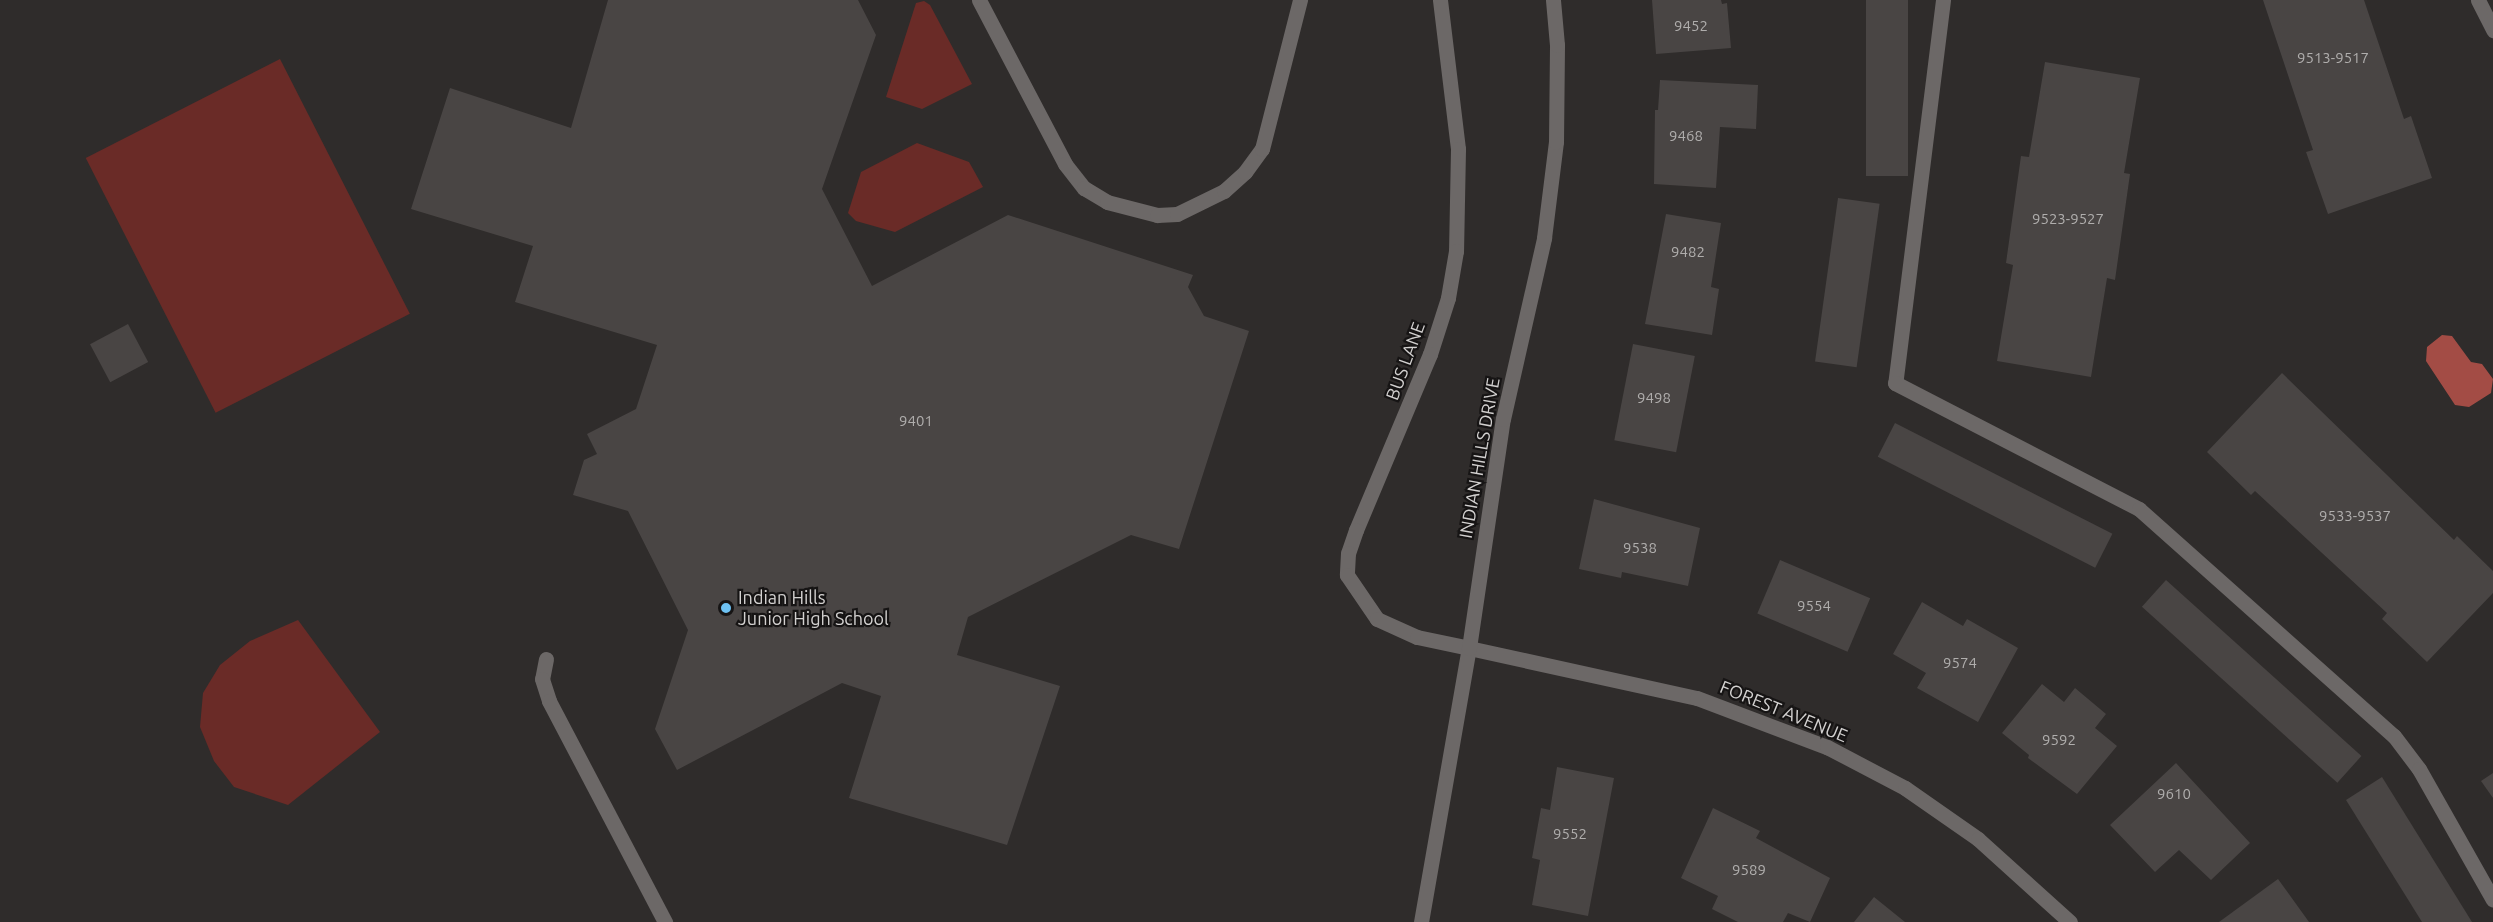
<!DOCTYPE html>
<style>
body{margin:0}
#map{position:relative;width:2493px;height:922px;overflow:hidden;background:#2f2c2b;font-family:Ubuntu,sans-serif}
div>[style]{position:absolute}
.green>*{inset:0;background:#6a2b27;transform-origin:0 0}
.water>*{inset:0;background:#a34c45}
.building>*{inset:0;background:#494544;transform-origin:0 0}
.service>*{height:15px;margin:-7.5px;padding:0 7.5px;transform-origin:7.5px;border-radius:7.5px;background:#6c6867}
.minor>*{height:15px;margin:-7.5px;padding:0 7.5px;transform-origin:7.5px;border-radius:7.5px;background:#6c6867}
.dots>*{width:16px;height:16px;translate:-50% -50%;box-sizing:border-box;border:3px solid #161414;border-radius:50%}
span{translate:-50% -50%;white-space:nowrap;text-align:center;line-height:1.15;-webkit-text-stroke:4.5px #161414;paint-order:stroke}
.number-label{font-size:15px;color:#b0aead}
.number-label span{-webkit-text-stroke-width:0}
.street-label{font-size:18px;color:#d3d1d0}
.poi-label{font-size:18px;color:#d3d1d0}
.left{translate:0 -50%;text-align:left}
</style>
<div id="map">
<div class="green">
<i style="clip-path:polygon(924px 1px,930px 5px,972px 84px,922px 109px,886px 97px,916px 3px)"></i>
<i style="left:280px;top:59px;width:286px;height:218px;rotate:63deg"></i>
<i style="clip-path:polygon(917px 143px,969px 162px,983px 187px,895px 232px,856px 221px,848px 213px,861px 172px)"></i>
<i style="clip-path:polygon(298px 620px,380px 732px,288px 805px,234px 787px,214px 761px,200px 727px,203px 693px,220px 665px,250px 641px)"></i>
</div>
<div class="water">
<i style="clip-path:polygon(2442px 335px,2452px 336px,2471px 362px,2482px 364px,2493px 379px,2491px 393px,2469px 407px,2455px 405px,2426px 361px,2427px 347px)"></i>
</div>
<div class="building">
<i style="clip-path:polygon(608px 0,858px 0,876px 35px,822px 189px,872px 286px,1008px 215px,1193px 275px,1188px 287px,1204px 316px,1249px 331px,1179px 549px,1131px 535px,968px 617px,957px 655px,1060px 686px,1007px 845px,849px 798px,881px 696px,842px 683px,677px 770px,655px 729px,688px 630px,628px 511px,573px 495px,584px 460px,597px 454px,587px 434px,636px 409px,657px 345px,515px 302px,533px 246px,411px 209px,450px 88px,571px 128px)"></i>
<i style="clip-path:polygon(1652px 0,1721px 0,1722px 4px,1727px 3px,1731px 48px,1656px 54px)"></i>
<i style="left:1866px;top:0;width:42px;height:176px"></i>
<i style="clip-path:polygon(2263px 0,2364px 0,2404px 119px,2411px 116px,2432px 178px,2328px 214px,2306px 152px,2313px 150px)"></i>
<i style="clip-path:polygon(2045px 62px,2140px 78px,2124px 173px,2130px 174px,2115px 280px,2107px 278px,2091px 377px,1997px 361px,2013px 265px,2006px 263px,2021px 156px,2029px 157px)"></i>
<i style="clip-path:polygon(1660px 80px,1758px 85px,1756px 129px,1720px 127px,1716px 188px,1654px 184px,1655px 110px,1658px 110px)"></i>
<i style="left:1838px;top:198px;width:42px;height:165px;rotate:8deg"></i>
<i style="clip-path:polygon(1666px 214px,1721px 223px,1711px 287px,1719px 289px,1712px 335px,1645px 324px)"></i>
<i style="left:128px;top:324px;width:43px;height:43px;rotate:62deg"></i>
<i style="left:1633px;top:344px;width:63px;height:98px;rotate:11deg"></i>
<i style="clip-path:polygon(2282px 373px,2454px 540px,2457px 536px,2493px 571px,2493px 593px,2427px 662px,2382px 619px,2387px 613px,2255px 491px,2251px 495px,2207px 452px)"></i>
<i style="left:1895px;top:423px;width:244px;height:38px;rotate:27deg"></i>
<i style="clip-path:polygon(1594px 499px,1700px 528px,1688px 586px,1622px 572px,1621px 578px,1579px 569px)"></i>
<i style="left:1780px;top:560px;width:98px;height:58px;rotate:23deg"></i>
<i style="left:2166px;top:580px;width:263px;height:36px;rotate:42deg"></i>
<i style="clip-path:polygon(1922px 602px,1963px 626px,1967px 619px,2018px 648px,1978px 722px,1917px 688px,1926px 673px,1893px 654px)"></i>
<i style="clip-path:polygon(2042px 684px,2064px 702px,2075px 688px,2106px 714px,2095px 728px,2117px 746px,2077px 794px,2028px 758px,2029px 755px,2002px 733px)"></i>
<i style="clip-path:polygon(2176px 763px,2250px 843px,2211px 880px,2179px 850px,2155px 872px,2110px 825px)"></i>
<i style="clip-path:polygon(1557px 767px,1614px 778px,1588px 916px,1532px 905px,1540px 860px,1532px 858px,1541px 808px,1550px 810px)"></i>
<i style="clip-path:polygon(2493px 773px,2493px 798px,2481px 781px)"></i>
<i style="clip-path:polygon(2382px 777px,2472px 922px,2422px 922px,2346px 800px)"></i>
<i style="clip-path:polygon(1713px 808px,1760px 831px,1756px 838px,1830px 878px,1810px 922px,1788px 913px,1783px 922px,1738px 922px,1712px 909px,1718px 896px,1681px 878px)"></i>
<i style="clip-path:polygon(2278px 879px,2309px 922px,2219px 922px)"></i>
<i style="clip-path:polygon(1874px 897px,1905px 922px,1854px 922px)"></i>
</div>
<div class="service">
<i style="left:979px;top:0;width:185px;rotate:62.3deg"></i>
<i style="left:1065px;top:164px;width:31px;rotate:52deg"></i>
<i style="left:1084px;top:188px;width:27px;rotate:31deg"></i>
<i style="left:1107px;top:202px;width:52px;rotate:14.6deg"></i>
<i style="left:1157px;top:215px;width:20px;rotate:-3deg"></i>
<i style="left:1177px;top:214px;width:52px;rotate:-26.1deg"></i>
<i style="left:1224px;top:191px;width:28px;rotate:-42deg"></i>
<i style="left:1245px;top:172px;width:29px;rotate:-54deg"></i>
<i style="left:1262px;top:149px;width:154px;rotate:-75.7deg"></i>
<i style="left:1440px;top:0;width:150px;rotate:83.1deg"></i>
<i style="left:1458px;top:149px;width:102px;rotate:91.1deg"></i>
<i style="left:1456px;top:251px;width:48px;rotate:99.7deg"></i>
<i style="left:1448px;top:298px;width:59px;rotate:107.8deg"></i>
<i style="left:1430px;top:354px;width:191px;rotate:112.8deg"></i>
<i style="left:1356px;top:530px;width:24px;rotate:109deg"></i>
<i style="left:1348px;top:553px;width:22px;rotate:93deg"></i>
<i style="left:1347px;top:575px;width:53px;rotate:55.7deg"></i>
<i style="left:1377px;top:619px;width:44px;rotate:24.2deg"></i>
<i style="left:1417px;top:637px;width:53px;rotate:11.9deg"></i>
<i style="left:1943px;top:0;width:386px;rotate:97.1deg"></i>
<i style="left:1895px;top:383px;width:275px;rotate:27.3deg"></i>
<i style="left:2139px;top:509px;width:341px;rotate:41.7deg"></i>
<i style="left:2394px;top:736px;width:41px;rotate:52.9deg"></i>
<i style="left:2419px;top:769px;width:150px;rotate:60.5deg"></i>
<i style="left:2478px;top:0;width:34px;rotate:63deg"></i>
<i style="left:546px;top:659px;width:20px;rotate:101deg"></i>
<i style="left:542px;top:679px;width:23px;rotate:72deg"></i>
<i style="left:549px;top:701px;width:250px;rotate:62.3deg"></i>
</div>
<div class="minor">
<i style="left:1469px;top:648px;width:233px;rotate:12.4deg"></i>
<i style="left:1697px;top:698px;width:139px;rotate:20.7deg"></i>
<i style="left:1827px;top:747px;width:88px;rotate:27.7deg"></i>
<i style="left:1905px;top:788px;width:89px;rotate:34.9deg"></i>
<i style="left:1978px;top:839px;width:124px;rotate:42.1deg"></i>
<i style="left:1421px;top:922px;width:278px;rotate:-80.1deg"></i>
<i style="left:1469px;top:648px;width:232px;rotate:-81.6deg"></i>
<i style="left:1503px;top:419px;width:186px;rotate:-77.2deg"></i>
<i style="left:1544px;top:238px;width:97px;rotate:-82.9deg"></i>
<i style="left:1556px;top:142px;width:97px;rotate:-89.4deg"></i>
<i style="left:1557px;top:45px;width:45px;rotate:-95.1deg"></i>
</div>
<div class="dots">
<i style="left:726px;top:608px;background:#6ec2f3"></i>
</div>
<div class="number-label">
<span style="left:1691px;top:26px">9452</span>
<span style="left:2333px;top:58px">9513-9517</span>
<span style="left:1686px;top:136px">9468</span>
<span style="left:2068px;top:219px">9523-9527</span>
<span style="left:1688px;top:252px">9482</span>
<span style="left:1654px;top:398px">9498</span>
<span style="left:916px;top:421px">9401</span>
<span style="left:2355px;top:516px">9533-9537</span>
<span style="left:1640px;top:548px">9538</span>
<span style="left:1814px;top:606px">9554</span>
<span style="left:1960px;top:663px">9574</span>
<span style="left:2059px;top:740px">9592</span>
<span style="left:2174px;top:794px">9610</span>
<span style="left:1570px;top:834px">9552</span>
<span style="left:1749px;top:870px">9589</span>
</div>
<div class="street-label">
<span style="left:1405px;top:361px;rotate:-70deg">BUS LANE</span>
<span style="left:1479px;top:458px;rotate:-80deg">INDIAN HILLS DRIVE</span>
<span style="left:1784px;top:711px;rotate:22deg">FOREST AVENUE</span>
</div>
<div class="poi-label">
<span class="left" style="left:738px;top:608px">Indian Hills<br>Junior High School</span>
</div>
</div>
